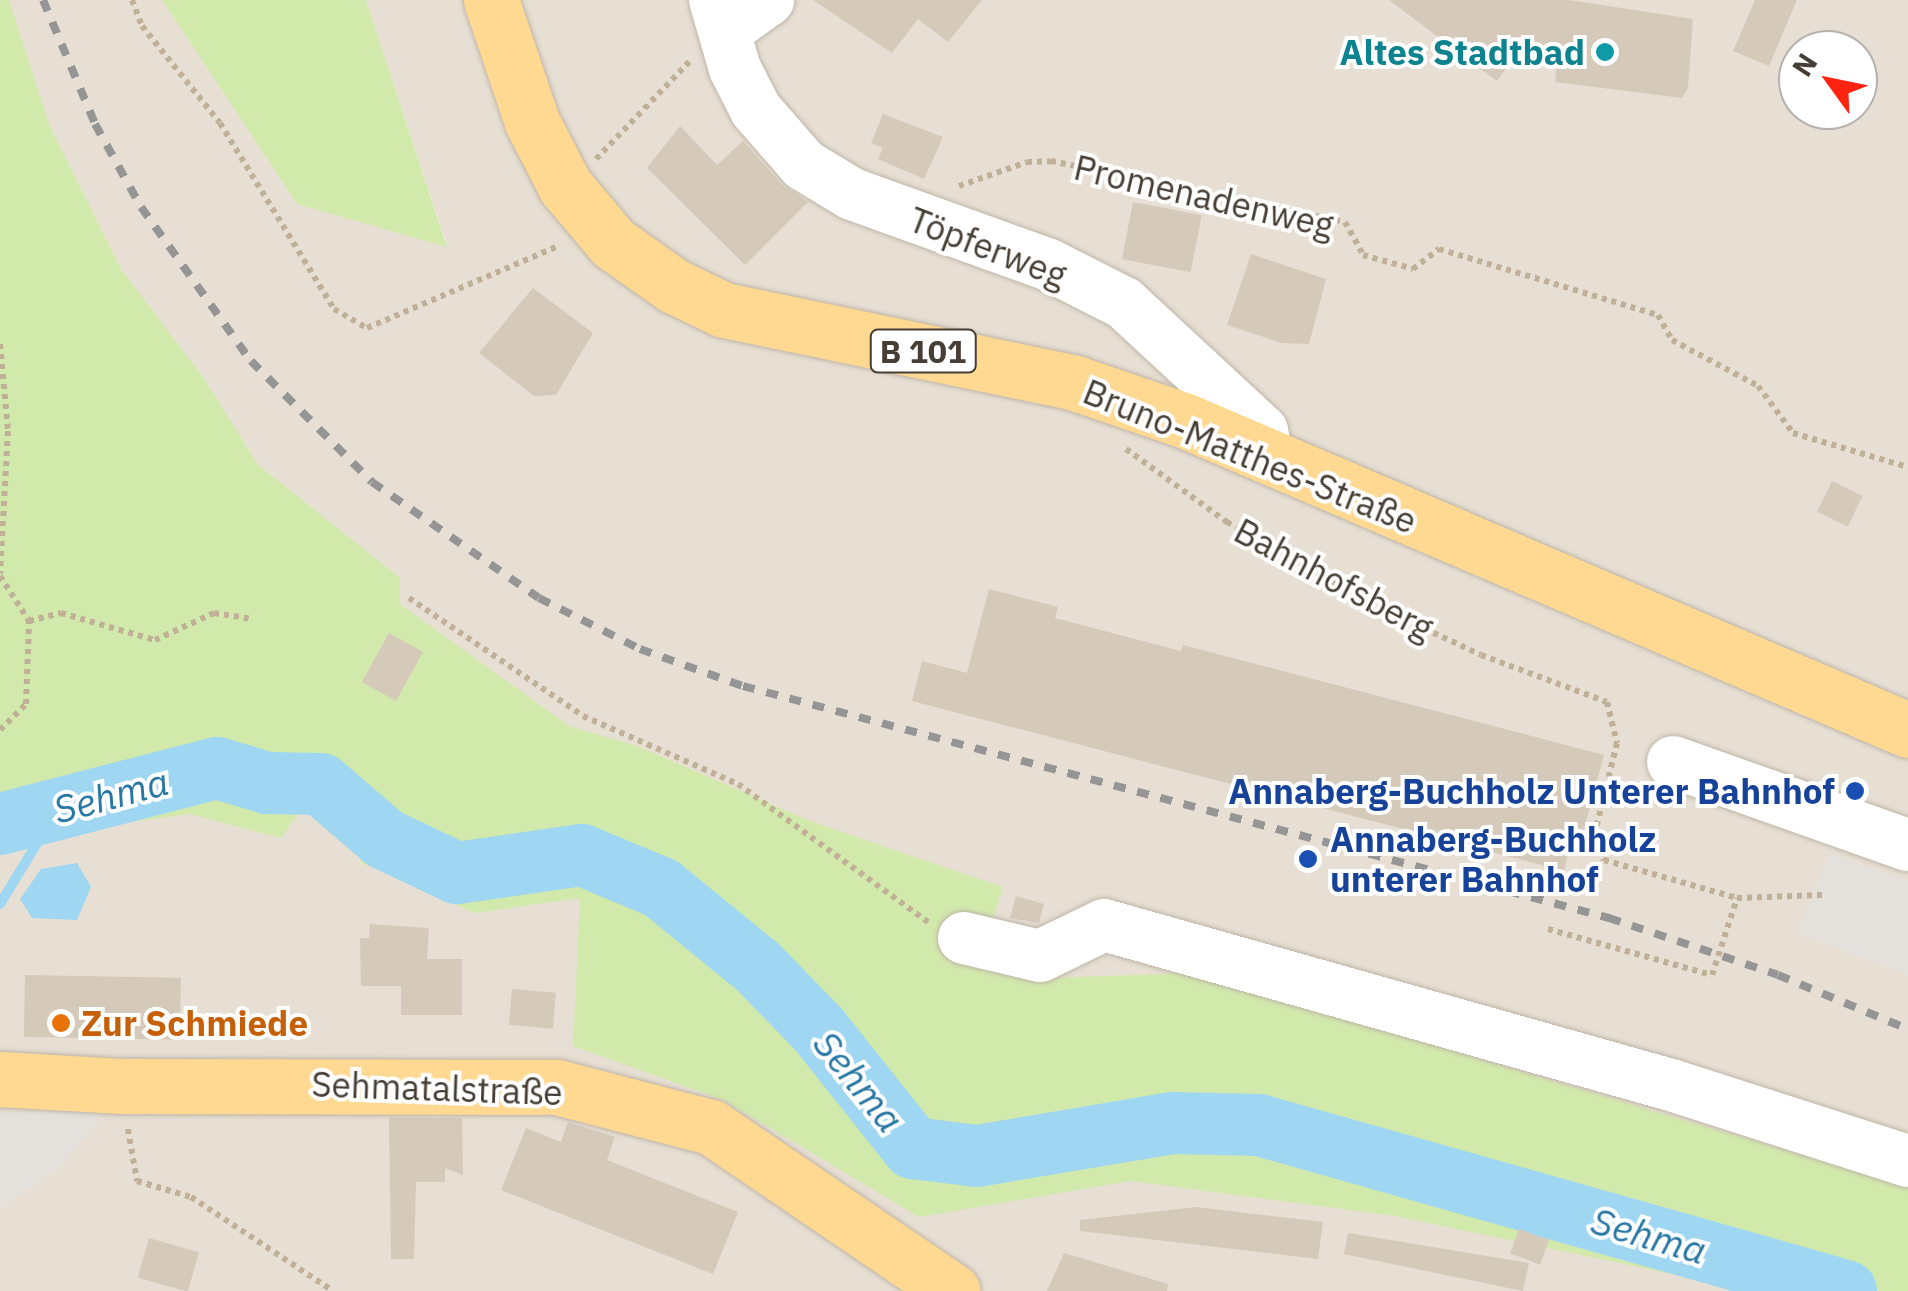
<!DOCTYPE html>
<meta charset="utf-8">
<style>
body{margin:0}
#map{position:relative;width:1908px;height:1291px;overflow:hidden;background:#f3eee5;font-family:"IBM Plex Sans",sans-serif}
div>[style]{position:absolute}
.residential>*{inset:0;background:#e7dfd3}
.green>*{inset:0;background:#d2e9ac}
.parking>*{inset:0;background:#e4e1dd}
.water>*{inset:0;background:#9fd6f2}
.stream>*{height:10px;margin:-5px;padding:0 5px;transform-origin:5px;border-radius:5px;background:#9fd6f2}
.river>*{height:62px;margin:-31px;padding:0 31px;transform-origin:31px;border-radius:31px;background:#9fd6f2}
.building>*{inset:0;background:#d5c9ba;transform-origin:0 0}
.path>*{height:6px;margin-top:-3px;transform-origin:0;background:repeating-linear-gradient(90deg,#c1b098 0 5px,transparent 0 10px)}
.roads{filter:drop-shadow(0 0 2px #bfb5a7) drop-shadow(0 0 2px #bfb5a7)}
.minor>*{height:52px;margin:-26px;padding:0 26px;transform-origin:26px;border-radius:26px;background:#fff}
.major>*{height:55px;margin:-27.5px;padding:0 27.5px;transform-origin:27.5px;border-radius:27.5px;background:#ffd892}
.rail>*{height:8px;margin-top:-4px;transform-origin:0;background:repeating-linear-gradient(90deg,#959595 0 12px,transparent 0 24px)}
.dots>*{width:28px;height:28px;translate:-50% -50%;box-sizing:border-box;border:5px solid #fff;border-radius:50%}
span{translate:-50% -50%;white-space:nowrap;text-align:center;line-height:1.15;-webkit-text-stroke:8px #fff;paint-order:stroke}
.shield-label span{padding:2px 8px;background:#fff;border:2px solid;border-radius:8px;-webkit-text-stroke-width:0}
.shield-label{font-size:32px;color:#463e34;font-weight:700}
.culture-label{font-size:35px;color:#0d838f;font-weight:700}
.right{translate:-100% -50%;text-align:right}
.street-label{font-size:35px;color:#463e34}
.transit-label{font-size:35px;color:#164399;font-weight:700}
.left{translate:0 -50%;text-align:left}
.food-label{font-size:35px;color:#c56008;font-weight:700}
.water-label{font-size:38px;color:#2878a5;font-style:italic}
.north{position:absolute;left:1778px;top:30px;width:100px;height:100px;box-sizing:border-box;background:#fff;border:2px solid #b5b2ae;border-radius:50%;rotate:303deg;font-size:28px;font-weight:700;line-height:40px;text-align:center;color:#463e34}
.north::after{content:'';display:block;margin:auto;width:35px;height:45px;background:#ff2310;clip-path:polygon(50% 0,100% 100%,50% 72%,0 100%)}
</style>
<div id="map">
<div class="residential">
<i style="clip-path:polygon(evenodd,0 0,162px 0,297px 204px,447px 245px,366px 0,1908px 0,1908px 1291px,0 1291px,0 0,1798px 50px,1858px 50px,1858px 110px,1798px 110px,1798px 50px)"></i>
</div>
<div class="green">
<i style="clip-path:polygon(0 0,9px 0,49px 124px,121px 269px,205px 380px,258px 465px,400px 578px,400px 604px,569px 726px,637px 746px,810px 821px,1003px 887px,991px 924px,994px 964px,1021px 979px,1191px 973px,1908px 1187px,1908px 1291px,1752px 1291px,1395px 1216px,1131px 1181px,919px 1217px,723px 1100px,573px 1046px,580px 898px,475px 913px,360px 862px,371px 799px,329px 770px,281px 838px,190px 814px,0 840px)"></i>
<i style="clip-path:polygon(162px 0,366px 0,447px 247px,297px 204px)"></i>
</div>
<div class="parking">
<i style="clip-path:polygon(1830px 853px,1908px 881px,1908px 975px,1797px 933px)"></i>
<i style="clip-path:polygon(108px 1110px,57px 1169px,0 1209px,0 1113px)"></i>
</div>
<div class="water">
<i style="clip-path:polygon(77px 863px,91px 887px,77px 920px,32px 918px,20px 899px,41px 869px)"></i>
</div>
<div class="stream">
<i style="left:0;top:904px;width:105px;rotate:-58.6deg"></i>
</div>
<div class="river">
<i style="left:0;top:824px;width:224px;rotate:-14.5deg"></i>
<i style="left:217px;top:768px;width:52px;rotate:16.7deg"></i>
<i style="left:267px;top:783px;width:54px;rotate:1.1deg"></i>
<i style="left:321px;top:784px;width:84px;rotate:40.7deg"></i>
<i style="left:385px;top:839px;width:80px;rotate:25.3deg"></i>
<i style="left:457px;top:873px;width:126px;rotate:-8.2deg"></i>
<i style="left:582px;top:855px;width:86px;rotate:22.7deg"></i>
<i style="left:661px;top:888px;width:125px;rotate:39.2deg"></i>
<i style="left:758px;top:967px;width:88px;rotate:45.9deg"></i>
<i style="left:819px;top:1030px;width:151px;rotate:51.5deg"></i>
<i style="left:913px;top:1148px;width:64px;rotate:7.1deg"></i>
<i style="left:977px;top:1156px;width:199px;rotate:-9.6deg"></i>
<i style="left:1173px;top:1123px;width:86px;rotate:1.3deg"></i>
<i style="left:1259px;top:1125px;width:610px;rotate:15.79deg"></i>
</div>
<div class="building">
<i style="clip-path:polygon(813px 0,982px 0,948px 42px,918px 19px,892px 53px)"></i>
<i style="clip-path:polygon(1389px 0,1569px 0,1693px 19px,1688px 88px,1682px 98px,1555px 82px,1557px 64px,1513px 59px,1497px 81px)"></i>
<i style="clip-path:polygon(1755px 0,1797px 0,1769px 66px,1733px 51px)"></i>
<i style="clip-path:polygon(883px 114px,943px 137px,924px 179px,878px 159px,883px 148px,871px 143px)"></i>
<i style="clip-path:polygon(680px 126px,717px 165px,743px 141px,782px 185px,808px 202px,745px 265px,647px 168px)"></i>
<i style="left:1133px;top:202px;width:70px;height:58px;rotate:11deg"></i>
<i style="clip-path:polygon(1251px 254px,1326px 279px,1309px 344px,1282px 343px,1227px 325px)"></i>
<i style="clip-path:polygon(533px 288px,593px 333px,556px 395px,534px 396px,479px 353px)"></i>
<i style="left:1832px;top:481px;width:34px;height:34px;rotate:26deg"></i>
<i style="clip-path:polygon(989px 589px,1058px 607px,1055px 618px,1181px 651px,1183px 645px,1604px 755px,1578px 851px,1569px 849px,1564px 871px,912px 701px,922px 661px,967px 673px)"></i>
<i style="left:389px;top:633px;width:39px;height:56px;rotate:29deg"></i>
<i style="clip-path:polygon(1016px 896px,1044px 904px,1039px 923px,1010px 918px)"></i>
<i style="clip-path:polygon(370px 924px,429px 928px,427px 959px,462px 959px,462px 1015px,401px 1015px,401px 986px,361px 986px,360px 938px,369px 938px)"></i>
<i style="left:25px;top:975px;width:156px;height:62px;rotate:1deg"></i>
<i style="left:512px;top:989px;width:44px;height:36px;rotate:5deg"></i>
<i style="clip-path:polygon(389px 1118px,462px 1118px,463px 1175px,445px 1168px,445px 1182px,416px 1182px,414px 1259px,391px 1259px)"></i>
<i style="clip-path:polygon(568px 1122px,615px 1137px,607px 1160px,738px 1212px,713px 1274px,501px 1190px,526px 1128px,561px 1142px)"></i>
<i style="clip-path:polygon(1196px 1207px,1323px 1222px,1318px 1259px,1080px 1231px,1080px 1220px)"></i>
<i style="left:1519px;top:1229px;width:32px;height:26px;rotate:20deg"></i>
<i style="clip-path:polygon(1348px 1233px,1529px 1263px,1523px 1291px,1344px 1254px)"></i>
<i style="left:149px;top:1238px;width:52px;height:41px;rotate:16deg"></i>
<i style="clip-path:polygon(1064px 1253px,1168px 1284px,1167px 1291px,1047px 1291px)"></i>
</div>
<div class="path">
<i style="left:132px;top:0;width:28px;rotate:69deg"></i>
<i style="left:142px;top:26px;width:124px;rotate:51.2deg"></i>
<i style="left:220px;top:123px;width:218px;rotate:58.5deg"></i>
<i style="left:334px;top:309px;width:38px;rotate:30deg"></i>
<i style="left:367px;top:328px;width:208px;rotate:-23.2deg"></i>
<i style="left:596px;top:159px;width:137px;rotate:-46.2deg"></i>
<i style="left:959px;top:186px;width:72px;rotate:-19.4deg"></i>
<i style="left:1027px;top:162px;width:24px;rotate:-2deg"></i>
<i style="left:1051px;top:161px;width:300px;rotate:11.7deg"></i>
<i style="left:1345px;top:222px;width:38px;rotate:61deg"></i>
<i style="left:1363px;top:255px;width:52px;rotate:15.6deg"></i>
<i style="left:1413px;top:269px;width:33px;rotate:-38deg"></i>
<i style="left:1439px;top:249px;width:229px;rotate:16.8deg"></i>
<i style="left:1658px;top:315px;width:29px;rotate:61deg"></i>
<i style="left:1672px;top:340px;width:98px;rotate:28.1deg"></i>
<i style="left:1758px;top:386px;width:59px;rotate:53.3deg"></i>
<i style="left:1793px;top:433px;width:120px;rotate:16.5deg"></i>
<i style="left:0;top:344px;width:87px;rotate:84.7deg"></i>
<i style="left:8px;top:431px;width:143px;rotate:93.2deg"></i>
<i style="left:1126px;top:449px;width:125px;rotate:35.9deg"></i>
<i style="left:1227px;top:522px;width:155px;rotate:29.9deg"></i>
<i style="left:1361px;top:599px;width:132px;rotate:25deg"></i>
<i style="left:1481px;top:655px;width:134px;rotate:20.5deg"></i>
<i style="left:1607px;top:702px;width:42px;rotate:76.3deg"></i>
<i style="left:1617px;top:743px;width:101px;rotate:103.8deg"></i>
<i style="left:1593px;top:841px;width:22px;rotate:60deg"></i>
<i style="left:1604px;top:860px;width:138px;rotate:15.9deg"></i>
<i style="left:1737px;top:898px;width:85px;rotate:-2deg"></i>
<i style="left:0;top:576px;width:54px;rotate:57.2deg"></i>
<i style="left:409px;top:598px;width:210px;rotate:34.1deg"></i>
<i style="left:583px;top:716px;width:169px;rotate:23.7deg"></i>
<i style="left:738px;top:784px;width:235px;rotate:36deg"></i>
<i style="left:0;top:730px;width:37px;rotate:-45deg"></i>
<i style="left:26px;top:704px;width:83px;rotate:-87.9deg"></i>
<i style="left:29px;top:621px;width:33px;rotate:-14deg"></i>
<i style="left:61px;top:613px;width:98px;rotate:16deg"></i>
<i style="left:155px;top:640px;width:65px;rotate:-24.6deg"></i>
<i style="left:214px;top:613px;width:37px;rotate:9deg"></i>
<i style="left:1548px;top:929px;width:170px;rotate:15.7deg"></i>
<i style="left:1712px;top:975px;width:81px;rotate:-72deg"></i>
<i style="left:128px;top:1129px;width:53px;rotate:80.2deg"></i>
<i style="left:137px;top:1181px;width:56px;rotate:16.5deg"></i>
<i style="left:191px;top:1197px;width:170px;rotate:33.5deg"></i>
</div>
<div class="roads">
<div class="minor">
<i style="left:715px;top:0;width:72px;rotate:73.8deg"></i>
<i style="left:735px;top:69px;width:46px;rotate:62.9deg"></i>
<i style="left:756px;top:110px;width:73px;rotate:48.9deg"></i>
<i style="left:804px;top:165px;width:56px;rotate:31.1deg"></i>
<i style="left:852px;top:194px;width:209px;rotate:19.8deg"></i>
<i style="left:1049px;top:265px;width:84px;rotate:26.9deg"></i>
<i style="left:1124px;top:303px;width:188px;rotate:42.8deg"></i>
<i style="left:1262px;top:431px;width:26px;rotate:79deg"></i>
<i style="left:726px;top:30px;width:52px;rotate:-35.5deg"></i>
<i style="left:1673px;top:762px;width:249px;rotate:19.5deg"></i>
<i style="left:964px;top:938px;width:78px;rotate:13.3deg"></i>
<i style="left:1040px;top:956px;width:71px;rotate:-25.8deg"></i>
<i style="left:1104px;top:925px;width:589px;rotate:15.76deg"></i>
<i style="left:1671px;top:1085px;width:249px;rotate:17.8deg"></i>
</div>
<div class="major">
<i style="left:491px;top:0;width:129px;rotate:71.4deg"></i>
<i style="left:532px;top:122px;width:72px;rotate:62.7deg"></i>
<i style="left:565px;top:186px;width:75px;rotate:49.9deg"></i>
<i style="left:613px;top:243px;width:75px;rotate:35.2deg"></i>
<i style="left:674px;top:286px;width:55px;rotate:25.6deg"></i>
<i style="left:724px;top:310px;width:359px;rotate:11.7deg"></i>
<i style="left:1075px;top:383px;width:117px;rotate:18.9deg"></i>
<i style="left:1186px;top:421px;width:785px;rotate:23.17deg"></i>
<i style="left:0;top:1079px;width:121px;rotate:3.3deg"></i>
<i style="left:121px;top:1086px;width:436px;rotate:0.1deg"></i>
<i style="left:557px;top:1087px;width:159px;rotate:14.6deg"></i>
<i style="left:711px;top:1127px;width:292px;rotate:34.2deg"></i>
</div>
</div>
<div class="rail">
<i style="left:43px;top:0;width:134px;rotate:67.2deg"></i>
<i style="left:95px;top:124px;width:95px;rotate:61deg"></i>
<i style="left:141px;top:207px;width:189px;rotate:54.5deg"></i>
<i style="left:251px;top:361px;width:171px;rotate:45deg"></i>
<i style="left:372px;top:482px;width:203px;rotate:34.8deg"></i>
<i style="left:539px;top:598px;width:113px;rotate:26.8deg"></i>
<i style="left:640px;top:649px;width:109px;rotate:19.8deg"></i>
<i style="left:743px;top:686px;width:897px;rotate:15deg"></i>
<i style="left:1609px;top:918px;width:178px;rotate:18.6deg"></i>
<i style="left:1778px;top:975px;width:141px;rotate:22.6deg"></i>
</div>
<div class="dots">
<i style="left:1605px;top:52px;background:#0f9aa8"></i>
<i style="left:1855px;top:791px;background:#1a4fb4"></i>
<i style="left:1308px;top:859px;background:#1a4fb4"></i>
<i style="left:61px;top:1023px;background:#e8710a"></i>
</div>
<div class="shield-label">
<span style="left:923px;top:351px">B 101</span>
</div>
<div class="culture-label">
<span class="right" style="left:1585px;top:52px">Altes Stadtbad</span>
</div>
<div class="street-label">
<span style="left:1204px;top:196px;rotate:13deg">Promenadenweg</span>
<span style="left:988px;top:247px;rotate:21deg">Töpferweg</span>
<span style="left:1250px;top:456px;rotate:22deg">Bruno-Matthes-Straße</span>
<span style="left:1334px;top:579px;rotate:28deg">Bahnhofsberg</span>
<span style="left:437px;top:1088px;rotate:2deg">Sehmatalstraße</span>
</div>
<div class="transit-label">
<span class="right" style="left:1835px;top:791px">Annaberg-Buchholz Unterer Bahnhof</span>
<span class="left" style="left:1330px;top:859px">Annaberg-Buchholz<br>unterer Bahnhof</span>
</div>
<div class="food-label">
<span class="left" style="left:81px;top:1023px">Zur Schmiede</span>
</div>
<div class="water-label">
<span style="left:111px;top:795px;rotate:-15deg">Sehma</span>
<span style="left:859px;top:1081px;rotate:51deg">Sehma</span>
<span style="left:1649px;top:1235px;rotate:16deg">Sehma</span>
</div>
<div class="north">N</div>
</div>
